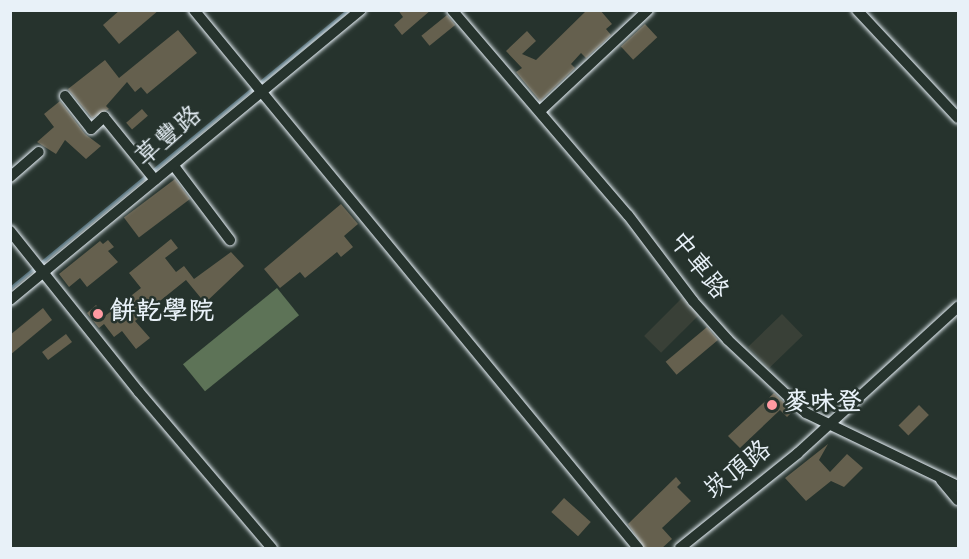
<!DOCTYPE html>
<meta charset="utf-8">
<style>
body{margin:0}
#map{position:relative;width:969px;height:559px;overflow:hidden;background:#26332d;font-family:"Indie Flower","LXGW WenKai TC",sans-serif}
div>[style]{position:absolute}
.built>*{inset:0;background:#394037;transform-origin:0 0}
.green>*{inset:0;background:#5d7357;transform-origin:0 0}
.stream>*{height:3px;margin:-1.5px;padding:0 1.5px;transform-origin:1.5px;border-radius:1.5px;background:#4f6b75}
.building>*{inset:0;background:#65604e;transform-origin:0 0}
.roads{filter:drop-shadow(0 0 2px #e8f1f8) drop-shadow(0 0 2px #e8f1f8)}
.minor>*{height:10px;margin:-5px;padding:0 5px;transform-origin:5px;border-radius:5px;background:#26332d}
.dots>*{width:16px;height:16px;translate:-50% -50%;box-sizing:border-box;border:3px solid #26332d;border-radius:50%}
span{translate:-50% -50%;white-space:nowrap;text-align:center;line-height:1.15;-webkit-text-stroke:5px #26332d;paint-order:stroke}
.street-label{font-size:26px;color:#e8f1f8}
.poi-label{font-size:26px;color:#e8f1f8;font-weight:700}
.left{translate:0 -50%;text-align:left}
.frame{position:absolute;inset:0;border:12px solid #e8f1f8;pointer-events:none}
</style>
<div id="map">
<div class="built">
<i style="left:683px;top:297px;width:24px;height:55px;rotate:45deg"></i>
<i style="left:782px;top:314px;width:30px;height:47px;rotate:46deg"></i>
</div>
<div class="green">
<i style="left:277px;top:288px;width:35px;height:121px;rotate:51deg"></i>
</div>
<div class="stream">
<i style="left:259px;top:83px;width:115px;rotate:-39.4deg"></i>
<i style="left:152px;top:171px;width:132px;rotate:-39.5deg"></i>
<i style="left:10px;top:288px;width:178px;rotate:-39.5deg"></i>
</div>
<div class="building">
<i style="clip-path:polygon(120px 10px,159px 10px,119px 44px,103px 25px)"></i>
<i style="clip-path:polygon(398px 10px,431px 10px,402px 35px,394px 25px,403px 17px)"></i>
<i style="clip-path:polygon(587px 10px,600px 10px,612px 24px,606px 29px,611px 35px,586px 58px,581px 53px,571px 64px,575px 68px,540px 101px,516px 72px,522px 68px,506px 51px,527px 31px,536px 41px,522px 54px,536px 60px)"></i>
<i style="left:447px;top:15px;width:13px;height:33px;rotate:51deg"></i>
<i style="left:645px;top:24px;width:18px;height:33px;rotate:47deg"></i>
<i style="clip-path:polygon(178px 30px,197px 53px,147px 94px,141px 87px,135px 92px,127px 82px,106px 106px,109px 109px,92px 118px,68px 89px,105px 60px,119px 78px)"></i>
<i style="clip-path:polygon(60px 101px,85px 134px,101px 146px,86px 159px,65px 140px,56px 154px,37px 142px,54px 127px,44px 114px)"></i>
<i style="left:142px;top:109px;width:9px;height:21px;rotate:49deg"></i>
<i style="left:175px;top:179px;width:25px;height:64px;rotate:53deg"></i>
<i style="clip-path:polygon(341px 204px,358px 224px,344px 236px,353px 247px,341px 257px,337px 252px,305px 278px,300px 272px,280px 288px,264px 269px)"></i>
<i style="clip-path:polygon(171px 239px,178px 248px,165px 258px,176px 272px,184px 266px,194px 279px,231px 252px,244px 266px,205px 303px,186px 280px,135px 321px,150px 338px,136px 349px,122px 331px,114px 337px,104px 324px,99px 328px,87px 313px,96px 305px,105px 316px,141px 288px,129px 273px)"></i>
<i style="clip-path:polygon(108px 240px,114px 247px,108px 251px,118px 262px,87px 287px,80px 278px,69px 287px,59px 274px,100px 241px,103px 244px)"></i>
<i style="clip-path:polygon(43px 308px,52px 320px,10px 355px,10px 335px)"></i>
<i style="left:707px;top:327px;width:17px;height:54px;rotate:50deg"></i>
<i style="left:66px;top:334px;width:10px;height:30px;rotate:53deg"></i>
<i style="clip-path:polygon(774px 393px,793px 411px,787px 417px,780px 410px,740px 448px,728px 436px)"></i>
<i style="left:919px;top:405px;width:14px;height:29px;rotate:45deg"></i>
<i style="clip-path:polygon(828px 444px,819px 460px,830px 472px,847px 454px,863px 468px,844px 487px,831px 481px,806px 501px,785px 478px)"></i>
<i style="clip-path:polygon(676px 477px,681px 483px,677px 487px,691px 501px,662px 528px,672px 539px,661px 549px,645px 549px,628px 524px)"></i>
<i style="left:564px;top:498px;width:36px;height:19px;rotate:42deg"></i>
</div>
<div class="roads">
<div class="minor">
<i style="left:194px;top:10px;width:698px;rotate:50.47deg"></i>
<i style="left:452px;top:10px;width:270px;rotate:49.4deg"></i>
<i style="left:628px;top:215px;width:108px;rotate:52.9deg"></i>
<i style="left:693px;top:301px;width:52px;rotate:48.1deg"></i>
<i style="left:728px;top:340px;width:107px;rotate:43.1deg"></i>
<i style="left:806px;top:413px;width:169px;rotate:25.7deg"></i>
<i style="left:857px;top:10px;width:148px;rotate:46.9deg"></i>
<i style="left:65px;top:96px;width:42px;rotate:51.8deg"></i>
<i style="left:91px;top:129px;width:18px;rotate:-43deg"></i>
<i style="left:104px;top:117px;width:81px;rotate:51deg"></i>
<i style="left:540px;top:111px;width:148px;rotate:-43.1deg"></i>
<i style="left:174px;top:166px;width:93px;rotate:52.9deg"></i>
<i style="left:10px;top:177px;width:38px;rotate:-41deg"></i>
<i style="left:10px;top:231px;width:206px;rotate:51.3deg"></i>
<i style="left:139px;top:392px;width:205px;rotate:49.6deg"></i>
<i style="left:10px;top:300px;width:455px;rotate:-39.6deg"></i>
<i style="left:941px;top:480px;width:26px;rotate:50deg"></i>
<i style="left:680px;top:548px;width:151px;rotate:-38.8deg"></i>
<i style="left:798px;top:453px;width:217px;rotate:-42.4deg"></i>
</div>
</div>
<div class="dots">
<i style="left:98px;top:314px;background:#ff9aa2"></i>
<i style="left:772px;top:405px;background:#ff9aa2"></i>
</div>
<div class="street-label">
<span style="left:170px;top:138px;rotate:-40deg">草豐路</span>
<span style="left:697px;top:267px;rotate:52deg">中車路</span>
<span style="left:739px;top:472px;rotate:-39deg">崁頂路</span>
</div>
<div class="poi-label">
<span class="left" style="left:110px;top:314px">餅乾學院</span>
<span class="left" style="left:784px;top:405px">麥味登</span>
</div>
<div class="frame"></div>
</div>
